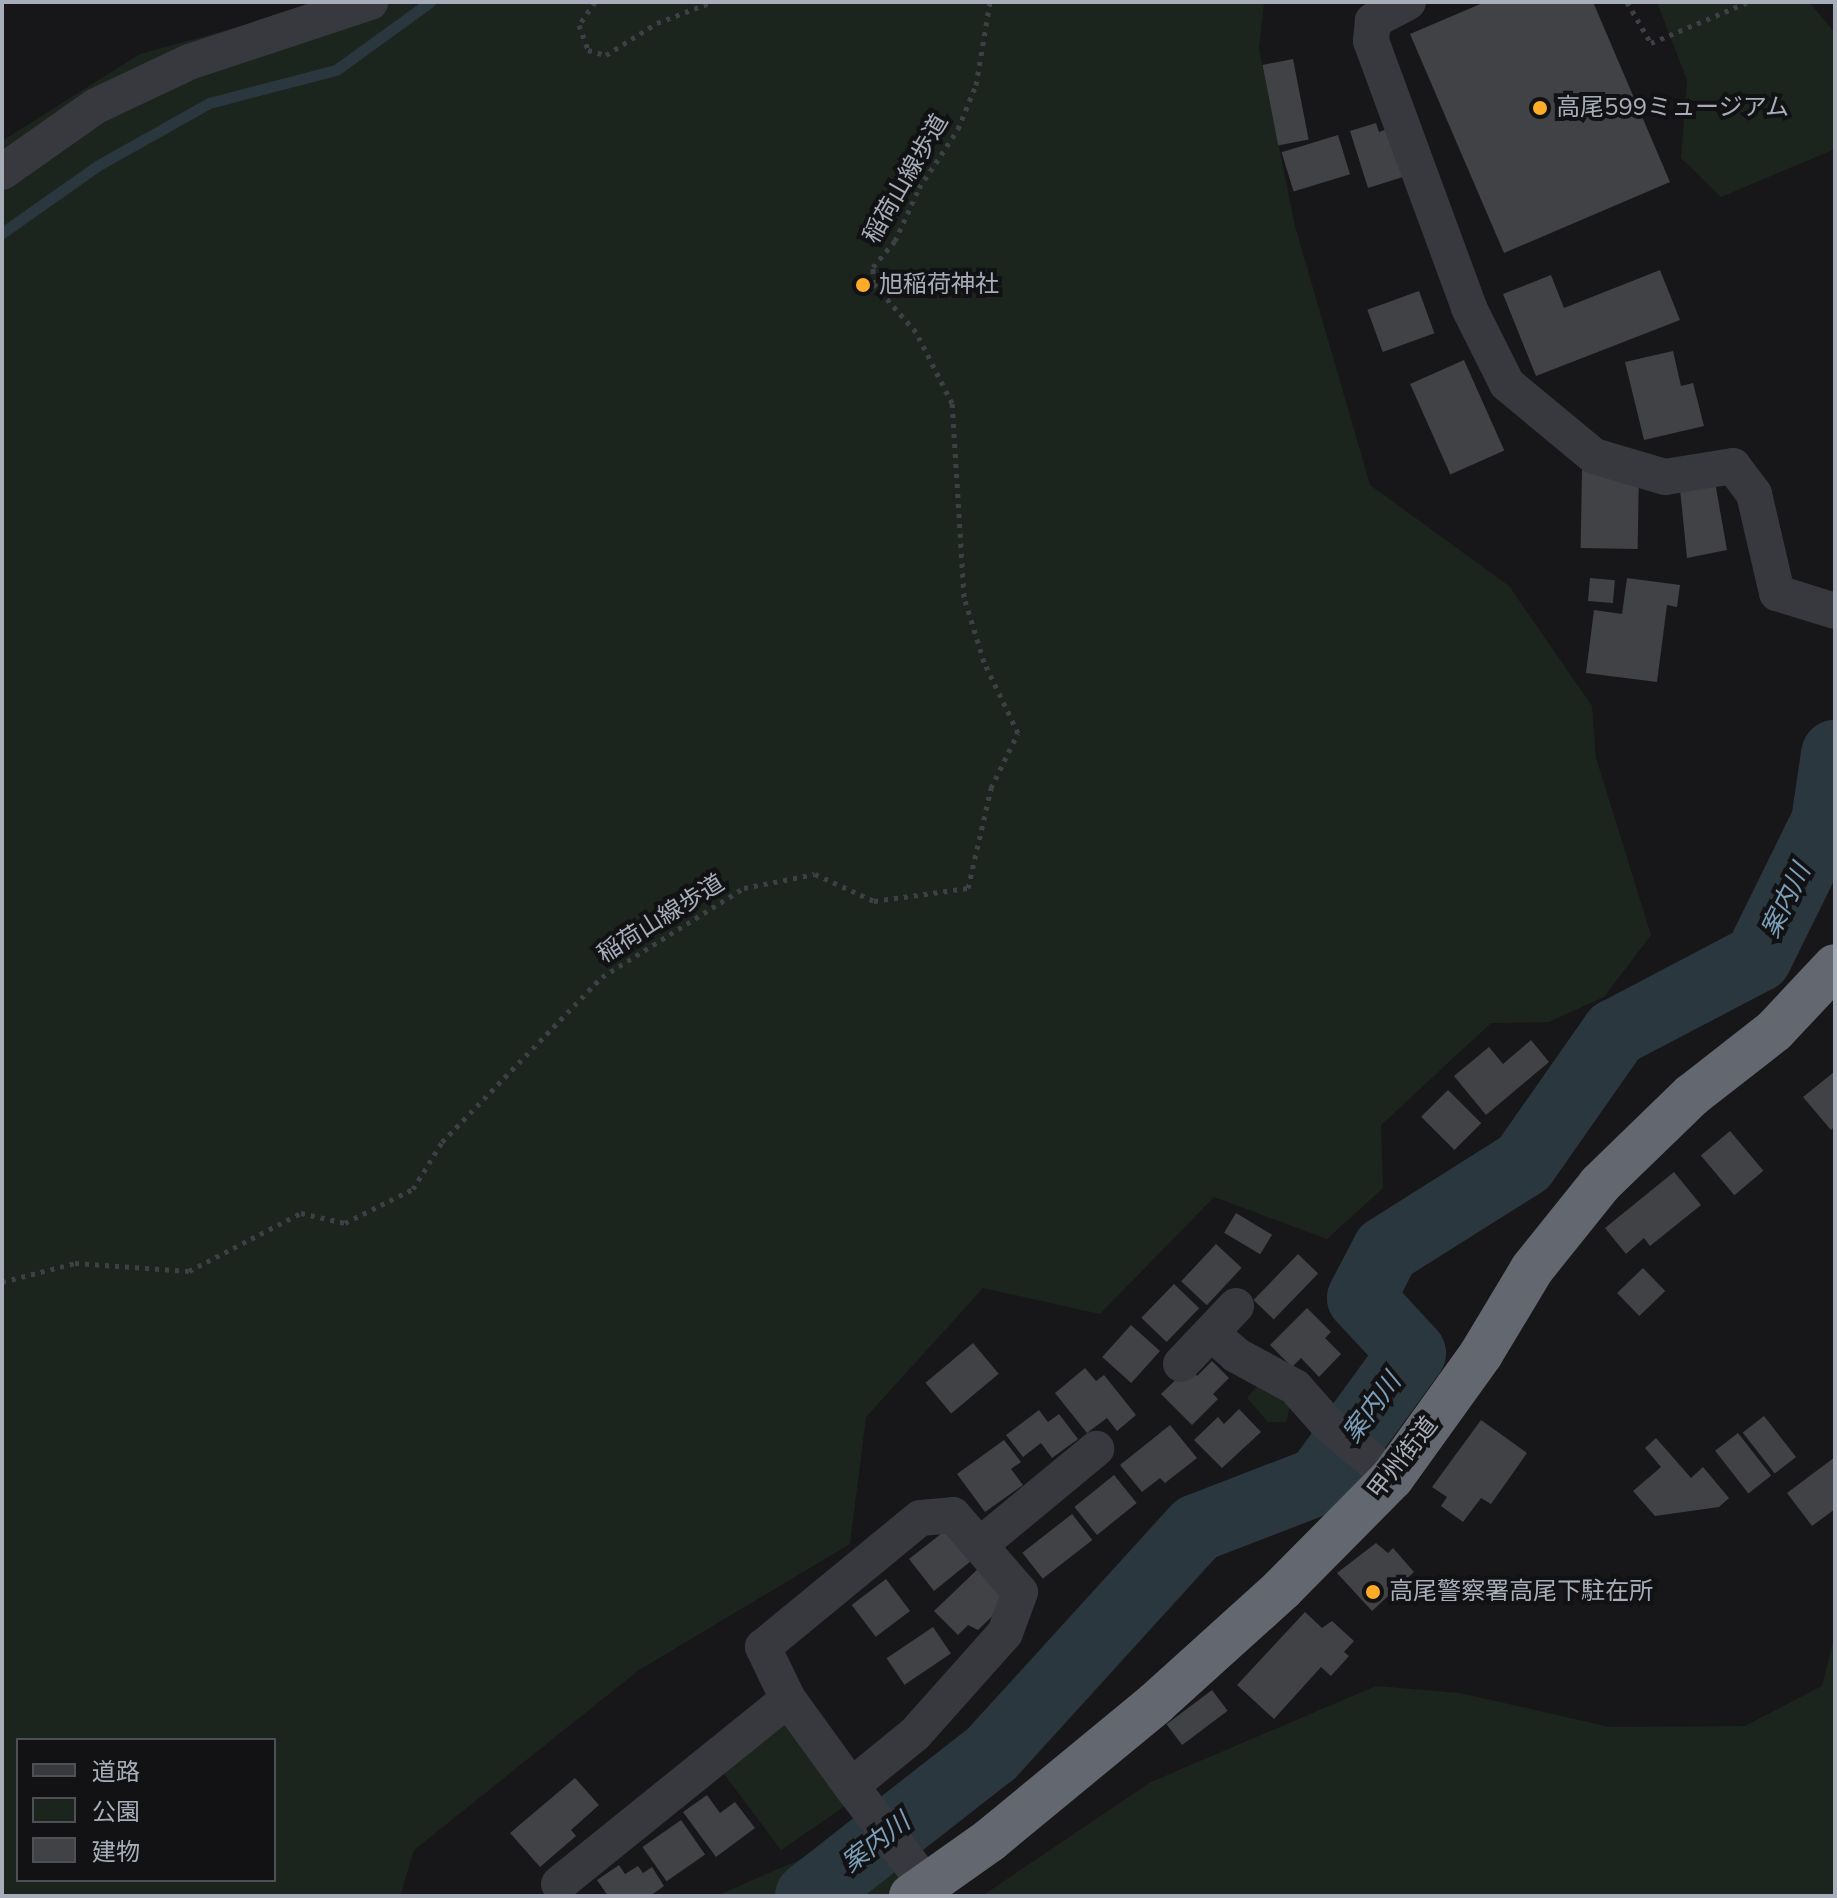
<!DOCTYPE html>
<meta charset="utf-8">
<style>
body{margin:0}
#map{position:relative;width:1837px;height:1898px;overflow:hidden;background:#171719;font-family:"Nunito Sans","Noto Sans JP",sans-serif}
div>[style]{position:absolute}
.green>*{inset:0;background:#1c251d}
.stream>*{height:11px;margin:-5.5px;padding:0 5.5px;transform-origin:5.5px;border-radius:5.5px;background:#2b373f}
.river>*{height:68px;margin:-34px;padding:0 34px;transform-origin:34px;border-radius:34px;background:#2b373f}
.building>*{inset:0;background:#404246;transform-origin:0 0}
.path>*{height:5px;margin-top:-2.5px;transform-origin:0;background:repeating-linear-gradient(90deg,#3d4046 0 4px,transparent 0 10px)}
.minor>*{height:36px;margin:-18px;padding:0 18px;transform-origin:18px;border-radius:18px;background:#37393f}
.highway>*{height:44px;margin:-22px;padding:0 22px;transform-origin:22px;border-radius:22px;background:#636770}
.dots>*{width:22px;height:22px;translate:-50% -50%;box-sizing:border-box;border:4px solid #121214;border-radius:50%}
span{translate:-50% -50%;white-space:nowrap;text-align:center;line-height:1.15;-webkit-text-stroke:8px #121214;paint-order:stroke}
.poi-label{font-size:24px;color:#a7aeba}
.left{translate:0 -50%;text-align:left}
.street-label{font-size:24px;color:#a7aeba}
.water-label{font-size:26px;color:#7b9fb9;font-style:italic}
.frame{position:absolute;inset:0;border:4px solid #a7aeba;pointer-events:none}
.legend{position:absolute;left:16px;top:1738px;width:260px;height:144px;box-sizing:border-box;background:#121214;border:2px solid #4e5056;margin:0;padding:10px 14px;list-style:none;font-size:24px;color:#a7aeba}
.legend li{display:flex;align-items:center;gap:16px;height:40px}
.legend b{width:40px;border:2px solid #4e5056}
</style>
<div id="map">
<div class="green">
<i style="clip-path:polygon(evenodd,329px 2px,1264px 2px,1259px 49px,1295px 226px,1370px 485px,1509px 586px,1592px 706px,1596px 758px,1651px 935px,1604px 997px,1549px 1022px,1491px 1023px,1381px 1125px,1383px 1188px,1327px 1239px,1214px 1197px,1100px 1314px,983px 1288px,866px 1417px,850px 1544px,639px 1670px,414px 1850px,400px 1896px,2px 1896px,2px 141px,140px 54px,329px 2px,18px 1740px,274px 1740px,274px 1880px,18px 1880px,18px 1740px)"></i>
<i style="clip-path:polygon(1657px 2px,1809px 2px,1835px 33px,1835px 149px,1721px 197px,1681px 158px,1687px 80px)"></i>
<i style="clip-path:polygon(1268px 1372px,1295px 1387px,1286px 1422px,1268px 1422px,1247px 1398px)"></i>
<i style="clip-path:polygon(1835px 1634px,1835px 1896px,982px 1896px,1151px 1782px,1376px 1686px,1460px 1693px,1610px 1727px,1745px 1726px,1822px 1686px)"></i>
<i style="clip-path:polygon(788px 1699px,845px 1806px,781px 1850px,713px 1759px)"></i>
<i style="clip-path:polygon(850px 1838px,925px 1896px,716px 1896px)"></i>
</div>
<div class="stream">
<i style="left:2px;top:233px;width:116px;rotate:-35.2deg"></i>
<i style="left:97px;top:166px;width:129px;rotate:-29.4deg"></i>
<i style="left:209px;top:103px;width:131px;rotate:-14.6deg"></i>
<i style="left:336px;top:70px;width:116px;rotate:-35.9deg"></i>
</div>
<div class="river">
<i style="left:809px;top:1896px;width:231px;rotate:-38deg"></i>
<i style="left:991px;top:1754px;width:306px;rotate:-47.7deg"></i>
<i style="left:1197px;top:1528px;width:131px;rotate:-21.1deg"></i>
<i style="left:1319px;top:1481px;width:158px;rotate:-54deg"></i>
<i style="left:1412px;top:1353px;width:75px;rotate:-132.8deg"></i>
<i style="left:1361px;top:1298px;width:54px;rotate:-62.5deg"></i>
<i style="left:1386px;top:1250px;width:163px;rotate:-32.2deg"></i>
<i style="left:1524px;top:1163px;width:159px;rotate:-55deg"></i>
<i style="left:1615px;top:1033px;width:161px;rotate:-27.7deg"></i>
<i style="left:1758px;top:958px;width:152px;rotate:-63.8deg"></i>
<i style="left:1825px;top:822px;width:69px;rotate:-81.6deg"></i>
</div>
<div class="building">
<i style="clip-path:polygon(1485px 2px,1593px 2px,1670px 182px,1504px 253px,1410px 34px)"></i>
<i style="left:1293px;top:59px;width:82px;height:31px;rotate:79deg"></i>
<i style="clip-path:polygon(1376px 123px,1379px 132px,1390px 128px,1406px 176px,1368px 188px,1350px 131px)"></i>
<i style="left:1338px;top:135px;width:41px;height:59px;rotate:73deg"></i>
<i style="clip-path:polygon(1660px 270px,1680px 320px,1536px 376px,1503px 294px,1551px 275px,1564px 308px)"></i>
<i style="left:1419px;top:291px;width:45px;height:55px;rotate:70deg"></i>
<i style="clip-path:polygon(1673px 351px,1681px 386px,1693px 383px,1704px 426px,1644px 440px,1625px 362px)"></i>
<i style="left:1464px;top:360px;width:99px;height:59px;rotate:66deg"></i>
<i style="left:1582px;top:470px;width:57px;height:78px;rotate:1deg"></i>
<i style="clip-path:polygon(1715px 482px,1727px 550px,1687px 558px,1680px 489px)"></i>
<i style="left:1590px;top:578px;width:25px;height:23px;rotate:5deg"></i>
<i style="clip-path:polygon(1627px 578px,1680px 585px,1677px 607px,1667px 605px,1657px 682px,1586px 673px,1594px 610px,1622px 614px)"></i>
<i style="clip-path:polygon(1531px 1040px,1549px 1062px,1486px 1115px,1454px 1076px,1489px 1047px,1503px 1064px)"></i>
<i style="clip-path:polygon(1834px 1072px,1835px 1126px,1831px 1130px,1803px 1097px)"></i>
<i style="left:1448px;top:1090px;width:47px;height:38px;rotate:45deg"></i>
<i style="left:1730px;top:1131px;width:52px;height:38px;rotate:50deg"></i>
<i style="clip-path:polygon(1674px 1172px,1701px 1205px,1650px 1246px,1644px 1238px,1626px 1254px,1605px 1228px)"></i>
<i style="left:1236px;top:1213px;width:42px;height:23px;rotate:31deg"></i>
<i style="left:1216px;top:1244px;width:35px;height:51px;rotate:43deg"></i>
<i style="left:1298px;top:1254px;width:28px;height:64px;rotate:44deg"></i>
<i style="left:1643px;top:1268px;width:32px;height:36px;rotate:46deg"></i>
<i style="left:1174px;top:1284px;width:35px;height:47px;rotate:44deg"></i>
<i style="clip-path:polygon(1307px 1308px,1331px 1332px,1325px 1338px,1341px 1354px,1319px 1377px,1301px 1358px,1292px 1367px,1270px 1345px)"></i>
<i style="left:1131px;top:1325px;width:39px;height:43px;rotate:42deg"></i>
<i style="left:973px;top:1343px;width:40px;height:62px;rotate:50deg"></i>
<i style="clip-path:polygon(1212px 1361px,1229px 1378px,1213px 1394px,1218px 1399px,1192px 1425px,1161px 1394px,1189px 1367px,1197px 1376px)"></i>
<i style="clip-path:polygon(1085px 1368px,1096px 1381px,1104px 1375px,1136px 1415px,1117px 1431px,1107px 1418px,1087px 1433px,1055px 1393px)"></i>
<i style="clip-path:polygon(1239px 1409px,1261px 1432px,1222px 1468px,1194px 1440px,1218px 1417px,1224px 1424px)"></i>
<i style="clip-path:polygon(1039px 1410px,1048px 1422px,1059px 1414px,1078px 1439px,1052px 1458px,1041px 1443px,1023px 1457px,1006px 1435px)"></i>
<i style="left:1764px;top:1416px;width:52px;height:27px;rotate:52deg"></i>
<i style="clip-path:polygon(1481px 1420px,1527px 1453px,1491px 1504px,1481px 1498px,1463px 1522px,1441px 1506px,1447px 1497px,1432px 1487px)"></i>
<i style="clip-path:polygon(1170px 1425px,1197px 1458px,1165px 1483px,1160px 1478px,1142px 1492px,1120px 1465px)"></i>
<i style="left:1738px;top:1433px;width:54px;height:29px;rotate:52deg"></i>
<i style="clip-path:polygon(1656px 1438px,1691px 1478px,1703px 1467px,1729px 1498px,1719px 1507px,1655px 1516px,1633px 1491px,1661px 1467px,1645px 1448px)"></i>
<i style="clip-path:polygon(1004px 1440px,1021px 1462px,1011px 1469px,1023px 1485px,985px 1512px,957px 1474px)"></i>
<i style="clip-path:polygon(1835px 1457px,1835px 1509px,1812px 1526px,1787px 1493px)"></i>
<i style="left:1114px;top:1475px;width:36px;height:51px;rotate:51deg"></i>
<i style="left:1072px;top:1514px;width:33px;height:63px;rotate:52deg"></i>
<i style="clip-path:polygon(946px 1530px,982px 1552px,934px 1591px,909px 1559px)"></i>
<i style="clip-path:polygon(1376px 1543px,1388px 1553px,1393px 1548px,1414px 1572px,1372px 1611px,1337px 1573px)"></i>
<i style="clip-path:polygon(982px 1565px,1012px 1597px,978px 1630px,968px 1625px,958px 1635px,934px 1611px)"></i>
<i style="left:886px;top:1579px;width:40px;height:43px;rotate:53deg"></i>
<i style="clip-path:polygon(1305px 1612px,1322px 1628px,1332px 1621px,1354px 1641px,1344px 1652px,1349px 1656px,1331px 1676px,1321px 1667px,1274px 1719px,1237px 1685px)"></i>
<i style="left:933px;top:1627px;width:32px;height:56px;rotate:56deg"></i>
<i style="left:1212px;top:1690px;width:26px;height:57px;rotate:53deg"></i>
<i style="clip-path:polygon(575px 1778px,599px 1805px,571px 1830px,576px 1836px,540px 1867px,510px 1833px)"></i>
<i style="clip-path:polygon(707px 1795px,720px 1813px,735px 1802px,755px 1828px,716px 1857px,683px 1812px)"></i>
<i style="left:681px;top:1820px;width:42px;height:47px;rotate:55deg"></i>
<i style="clip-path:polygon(619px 1865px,625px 1874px,638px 1866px,643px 1873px,652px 1867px,664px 1886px,650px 1896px,608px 1896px,597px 1880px)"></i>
</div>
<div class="path">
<i style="left:595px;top:2px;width:28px;rotate:125deg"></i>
<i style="left:579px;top:25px;width:27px;rotate:70deg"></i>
<i style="left:588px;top:50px;width:19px;rotate:16deg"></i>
<i style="left:606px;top:55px;width:60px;rotate:-32.1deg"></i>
<i style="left:657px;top:23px;width:59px;rotate:-20.9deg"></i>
<i style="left:1627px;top:2px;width:48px;rotate:59.7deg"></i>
<i style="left:1651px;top:43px;width:105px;rotate:-22.9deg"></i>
<i style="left:2px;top:1282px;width:75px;rotate:-14.6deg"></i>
<i style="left:75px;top:1263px;width:114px;rotate:4deg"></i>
<i style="left:189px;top:1271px;width:126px;rotate:-27.4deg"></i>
<i style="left:301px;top:1213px;width:45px;rotate:12.8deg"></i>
<i style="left:345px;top:1223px;width:76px;rotate:-26.6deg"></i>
<i style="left:413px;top:1189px;width:55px;rotate:-58.3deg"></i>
<i style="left:442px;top:1142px;width:230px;rotate:-45.9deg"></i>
<i style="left:602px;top:977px;width:168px;rotate:-32.1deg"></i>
<i style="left:744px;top:888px;width:72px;rotate:-11.2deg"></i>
<i style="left:815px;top:874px;width:65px;rotate:24.6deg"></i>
<i style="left:874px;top:901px;width:95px;rotate:-7.9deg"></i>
<i style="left:968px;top:888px;width:103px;rotate:-77deg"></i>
<i style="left:991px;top:788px;width:61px;rotate:-63.9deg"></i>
<i style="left:1018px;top:733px;width:79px;rotate:-115.6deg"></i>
<i style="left:984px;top:662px;width:68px;rotate:-107.1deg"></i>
<i style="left:964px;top:597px;width:194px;rotate:-93.5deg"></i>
<i style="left:952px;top:403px;width:80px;rotate:-116.9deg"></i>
<i style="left:916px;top:332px;width:65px;rotate:-131.3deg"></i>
<i style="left:873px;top:283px;width:16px;rotate:-90deg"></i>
<i style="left:873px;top:267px;width:34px;rotate:-50deg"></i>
<i style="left:895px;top:241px;width:58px;rotate:-65.6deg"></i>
<i style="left:919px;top:188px;width:71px;rotate:-56.5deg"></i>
<i style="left:958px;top:129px;width:48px;rotate:-67.8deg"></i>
<i style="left:976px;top:85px;width:84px;rotate:-80.4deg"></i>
</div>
<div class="minor">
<i style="left:1408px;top:2px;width:40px;rotate:152deg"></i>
<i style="left:1373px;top:21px;width:20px;rotate:96deg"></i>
<i style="left:1371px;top:41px;width:284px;rotate:69.8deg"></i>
<i style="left:1469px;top:308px;width:85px;rotate:63.4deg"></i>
<i style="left:1507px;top:384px;width:113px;rotate:39.6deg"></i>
<i style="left:1594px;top:456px;width:74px;rotate:16.5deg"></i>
<i style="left:1665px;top:477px;width:69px;rotate:-9.2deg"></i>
<i style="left:1733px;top:466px;width:35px;rotate:53deg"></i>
<i style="left:1754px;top:494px;width:102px;rotate:76.9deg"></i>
<i style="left:1777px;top:593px;width:61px;rotate:17.2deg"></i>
<i style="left:2px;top:172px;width:115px;rotate:-35.1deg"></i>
<i style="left:96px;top:106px;width:103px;rotate:-25.3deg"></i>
<i style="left:189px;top:62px;width:191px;rotate:-18.3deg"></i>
<i style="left:1211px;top:1333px;width:33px;rotate:41deg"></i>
<i style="left:1236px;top:1355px;width:67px;rotate:28.5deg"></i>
<i style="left:1295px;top:1387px;width:47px;rotate:48.5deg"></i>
<i style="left:1326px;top:1422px;width:87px;rotate:40.3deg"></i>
<i style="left:1181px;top:1364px;width:80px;rotate:-46.5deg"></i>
<i style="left:980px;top:1545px;width:151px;rotate:-39.6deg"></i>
<i style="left:851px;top:1786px;width:125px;rotate:52.5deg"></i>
<i style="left:559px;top:1884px;width:294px;rotate:-38.9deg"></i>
<i style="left:788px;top:1699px;width:58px;rotate:-115.7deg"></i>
<i style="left:763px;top:1647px;width:203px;rotate:-39.4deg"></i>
<i style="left:920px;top:1518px;width:33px;rotate:-5deg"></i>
<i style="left:953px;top:1515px;width:102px;rotate:49deg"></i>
<i style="left:1020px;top:1592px;width:44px;rotate:110.1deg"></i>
<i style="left:1005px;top:1633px;width:135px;rotate:131.7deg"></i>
<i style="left:915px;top:1734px;width:82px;rotate:140.9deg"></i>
<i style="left:851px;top:1786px;width:107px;rotate:-125.9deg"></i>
</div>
<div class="highway">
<i style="left:911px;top:1896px;width:97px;rotate:-35.3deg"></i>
<i style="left:990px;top:1840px;width:215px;rotate:-39.5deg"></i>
<i style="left:1156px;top:1703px;width:170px;rotate:-42.1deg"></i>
<i style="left:1282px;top:1589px;width:156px;rotate:-45.3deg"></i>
<i style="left:1392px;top:1478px;width:153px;rotate:-54.3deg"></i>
<i style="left:1481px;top:1354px;width:99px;rotate:-59deg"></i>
<i style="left:1532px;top:1269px;width:109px;rotate:-51.3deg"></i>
<i style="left:1600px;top:1184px;width:128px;rotate:-44.1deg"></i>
<i style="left:1692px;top:1095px;width:104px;rotate:-38deg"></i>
<i style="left:1774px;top:1031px;width:89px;rotate:-46.8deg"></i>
</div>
<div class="dots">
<i style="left:1540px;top:108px;background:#ffac29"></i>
<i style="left:863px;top:285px;background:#ffac29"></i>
<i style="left:1373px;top:1592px;background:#ffac29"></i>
</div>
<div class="poi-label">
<span class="left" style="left:1556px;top:108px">高尾599ミュージアム</span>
<span class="left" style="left:879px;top:285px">旭稲荷神社</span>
<span class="left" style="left:1389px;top:1592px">高尾警察署高尾下駐在所</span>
</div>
<div class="street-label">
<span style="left:906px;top:179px;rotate:-60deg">稲荷山線歩道</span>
<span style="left:661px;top:919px;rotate:-32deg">稲荷山線歩道</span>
<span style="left:1403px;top:1458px;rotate:-52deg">甲州街道</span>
</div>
<div class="water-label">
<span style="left:1786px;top:901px;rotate:-64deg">案内川</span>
<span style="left:1372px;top:1408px;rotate:-54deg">案内川</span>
<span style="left:876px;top:1843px;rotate:-38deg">案内川</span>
</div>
<div class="frame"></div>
<ul class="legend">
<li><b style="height:10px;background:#37393f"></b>道路</li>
<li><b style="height:22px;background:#1c251d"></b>公園</li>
<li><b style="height:22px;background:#404246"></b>建物</li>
</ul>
</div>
